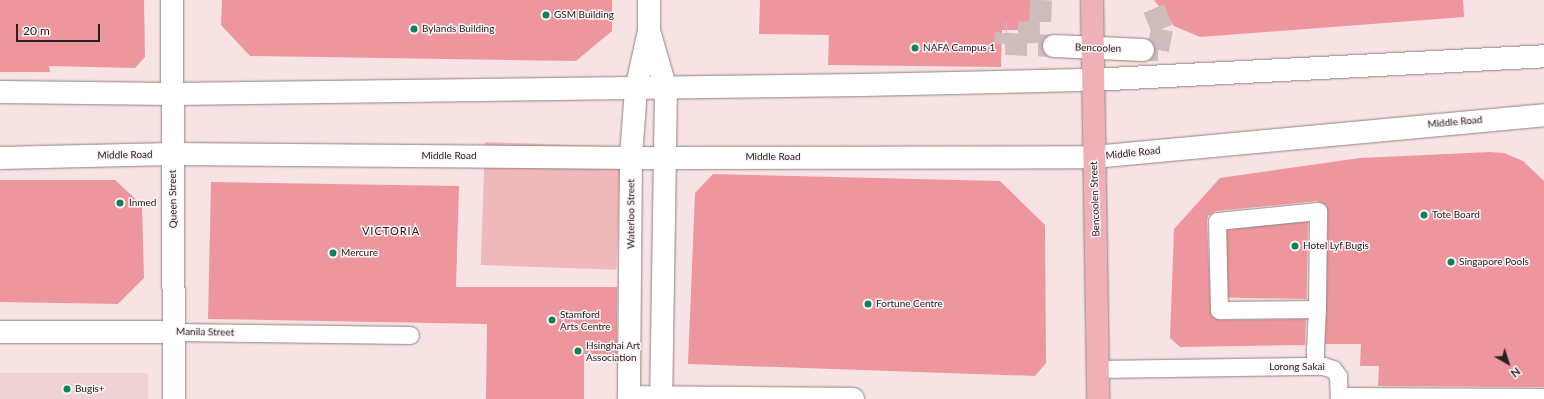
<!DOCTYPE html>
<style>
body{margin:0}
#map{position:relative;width:1544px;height:399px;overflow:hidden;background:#f8e3e4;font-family:Lato,sans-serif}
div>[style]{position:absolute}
.built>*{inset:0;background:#efd3d4;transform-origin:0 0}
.green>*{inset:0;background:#f0b8bb;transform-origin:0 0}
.building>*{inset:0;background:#ed969d;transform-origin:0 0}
.pedestrian-tunnel>*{height:22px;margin-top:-11px;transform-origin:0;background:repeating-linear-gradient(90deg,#cebcbd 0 22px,transparent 0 33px)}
.roads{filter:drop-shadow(0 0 1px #938081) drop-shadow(0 0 1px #938081)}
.service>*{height:17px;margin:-8.5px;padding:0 8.5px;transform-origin:8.5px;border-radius:8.5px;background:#fff}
.pedestrian>*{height:22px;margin:-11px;padding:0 11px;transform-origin:11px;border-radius:11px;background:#fff}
.minor>*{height:22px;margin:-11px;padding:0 11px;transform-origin:11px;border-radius:11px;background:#fff}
.tertiary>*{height:22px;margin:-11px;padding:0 11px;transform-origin:11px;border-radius:11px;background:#fff}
.secondary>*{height:22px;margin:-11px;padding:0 11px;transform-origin:11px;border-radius:11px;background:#fff}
.primary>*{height:22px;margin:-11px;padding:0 11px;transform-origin:11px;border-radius:11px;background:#efb1b7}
.dots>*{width:11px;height:11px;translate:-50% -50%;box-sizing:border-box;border:2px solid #fcf4f4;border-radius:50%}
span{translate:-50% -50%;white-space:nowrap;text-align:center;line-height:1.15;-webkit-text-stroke:3px #fcf4f4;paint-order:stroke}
.poi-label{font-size:10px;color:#282121}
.left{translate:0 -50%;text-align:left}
.street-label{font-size:10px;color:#282121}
.neighbourhood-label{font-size:11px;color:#282121;letter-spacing:1px}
.north{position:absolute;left:1488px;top:343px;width:40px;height:40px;-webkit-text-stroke:3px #fcf4f4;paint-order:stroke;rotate:141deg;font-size:11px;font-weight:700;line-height:16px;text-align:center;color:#282121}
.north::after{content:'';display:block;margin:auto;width:14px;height:18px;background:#282121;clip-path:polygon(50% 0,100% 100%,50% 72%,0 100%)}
.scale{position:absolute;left:16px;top:24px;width:84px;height:18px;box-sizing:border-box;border:2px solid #282121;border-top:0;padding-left:5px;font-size:12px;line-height:14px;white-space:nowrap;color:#282121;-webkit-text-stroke:3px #fcf4f4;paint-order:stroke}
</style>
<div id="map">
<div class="built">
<i style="left:0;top:373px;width:148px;height:26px"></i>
</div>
<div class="green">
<i style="left:485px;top:142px;width:136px;height:123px;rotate:2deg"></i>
</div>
<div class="building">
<i style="clip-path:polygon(0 0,144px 0,145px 57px,135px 68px,49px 66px,50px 72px,0 72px)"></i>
<i style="clip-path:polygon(222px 0,612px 0,612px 31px,576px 61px,250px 56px,221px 25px)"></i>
<i style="clip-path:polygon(760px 0,1038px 0,1038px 30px,1002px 30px,1001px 67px,828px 65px,829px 35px,759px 34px)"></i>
<i style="clip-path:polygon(1154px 0,1463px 0,1464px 17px,1200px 37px,1174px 26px)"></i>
<i style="clip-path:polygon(1490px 152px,1504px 153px,1523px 161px,1544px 181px,1544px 387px,1378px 386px,1379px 366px,1360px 366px,1361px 344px,1325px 344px,1328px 211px,1326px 205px,1317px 201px,1216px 211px,1208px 216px,1207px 221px,1211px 315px,1219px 320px,1306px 319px,1305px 345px,1180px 347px,1170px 338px,1174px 229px,1220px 178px,1360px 158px)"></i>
<i style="clip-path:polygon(713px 174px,1000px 181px,1045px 225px,1046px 363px,1035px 376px,688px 364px,695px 193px)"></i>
<i style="clip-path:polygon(0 180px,115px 180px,142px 205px,144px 278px,118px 304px,0 302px)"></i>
<i style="clip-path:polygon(211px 182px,459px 186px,456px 287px,617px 287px,617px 354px,584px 354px,584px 399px,486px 399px,487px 324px,208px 319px)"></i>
<i style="left:1308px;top:222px;width:77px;height:81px;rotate:91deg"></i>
</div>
<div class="pedestrian-tunnel">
<i style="left:1041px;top:0;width:32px;rotate:92deg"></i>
<i style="left:1040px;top:32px;width:34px;rotate:178deg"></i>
<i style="left:1006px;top:33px;width:11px;rotate:95deg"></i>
<i style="left:1005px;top:44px;width:49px;rotate:2.3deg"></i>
<i style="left:1143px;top:50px;width:15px"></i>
<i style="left:1158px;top:50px;width:21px;rotate:-79deg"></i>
<i style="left:1162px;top:29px;width:31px;rotate:-112deg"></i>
</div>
<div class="roads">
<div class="service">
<i style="left:174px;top:332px;width:236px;rotate:0.7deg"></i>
<i style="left:1315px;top:366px;width:18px;rotate:-90deg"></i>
<i style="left:1315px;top:348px;width:39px;rotate:-87deg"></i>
<i style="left:1317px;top:309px;width:98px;rotate:-89.4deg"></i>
<i style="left:1318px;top:211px;width:101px;rotate:174.3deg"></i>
<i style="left:1217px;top:221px;width:89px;rotate:88.7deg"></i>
<i style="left:1219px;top:310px;width:98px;rotate:-0.6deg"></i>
<i style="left:1098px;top:369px;width:225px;rotate:-0.8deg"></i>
<i style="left:1323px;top:366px;width:10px;rotate:17deg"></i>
<i style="left:1333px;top:369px;width:9px;rotate:54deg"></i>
<i style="left:1338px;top:376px;width:23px;rotate:88deg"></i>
<i style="left:1339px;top:396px;width:205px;rotate:0.3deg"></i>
</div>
<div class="pedestrian">
<i style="left:1054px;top:46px;width:89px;rotate:2.6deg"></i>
</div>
<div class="minor">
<i style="left:649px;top:0;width:31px;rotate:90deg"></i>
<i style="left:649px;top:31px;width:59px;rotate:102.6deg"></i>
<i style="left:636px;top:89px;width:68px;rotate:94.2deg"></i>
<i style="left:631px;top:157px;width:240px;rotate:90.5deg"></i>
<i style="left:629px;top:397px;width:224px;rotate:0.5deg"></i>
<i style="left:650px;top:34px;width:57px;rotate:73.8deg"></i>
<i style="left:666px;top:89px;width:308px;rotate:90.9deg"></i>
<i style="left:0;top:332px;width:174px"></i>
</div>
<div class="tertiary">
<i style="left:172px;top:0;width:399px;rotate:89.7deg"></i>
</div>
<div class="secondary">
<i style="left:0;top:92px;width:173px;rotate:0.7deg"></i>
<i style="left:173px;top:94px;width:689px;rotate:-0.75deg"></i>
<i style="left:862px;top:85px;width:229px;rotate:-1.3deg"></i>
<i style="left:1091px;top:80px;width:454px;rotate:-3deg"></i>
<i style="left:0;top:158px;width:172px;rotate:-1.3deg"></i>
<i style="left:172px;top:154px;width:492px;rotate:0.5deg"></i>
<i style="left:664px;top:158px;width:430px;rotate:-0.1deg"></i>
<i style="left:1094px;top:157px;width:452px;rotate:-5.3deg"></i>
</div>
<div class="primary">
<i style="left:1092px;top:0;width:399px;rotate:89.1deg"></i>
</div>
</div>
<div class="dots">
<i style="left:546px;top:15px;background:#11805d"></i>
<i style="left:414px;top:29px;background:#11805d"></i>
<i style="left:915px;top:48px;background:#11805d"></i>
<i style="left:120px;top:203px;background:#11805d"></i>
<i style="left:1424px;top:215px;background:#11805d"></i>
<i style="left:1295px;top:246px;background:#11805d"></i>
<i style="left:333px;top:253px;background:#11805d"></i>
<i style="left:1451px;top:262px;background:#11805d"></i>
<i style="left:868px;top:304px;background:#11805d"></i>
<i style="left:552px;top:320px;background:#11805d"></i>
<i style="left:578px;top:351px;background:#11805d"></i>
<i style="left:67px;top:389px;background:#11805d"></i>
</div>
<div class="poi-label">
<span class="left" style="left:554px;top:15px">GSM Building</span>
<span class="left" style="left:422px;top:29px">Bylands Building</span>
<span class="left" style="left:923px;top:48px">NAFA Campus 1</span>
<span class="left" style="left:129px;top:203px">Inmed</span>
<span class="left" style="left:1432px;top:215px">Tote Board</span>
<span class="left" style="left:1303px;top:246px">Hotel Lyf Bugis</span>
<span class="left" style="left:341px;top:253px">Mercure</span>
<span class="left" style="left:1459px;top:262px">Singapore Pools</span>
<span class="left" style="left:876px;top:304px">Fortune Centre</span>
<span class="left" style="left:560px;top:320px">Stamford<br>Arts Centre</span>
<span class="left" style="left:586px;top:351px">Hsinghai Art<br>Association</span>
<span class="left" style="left:75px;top:389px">Bugis+</span>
</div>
<div class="street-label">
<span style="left:1098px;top:48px;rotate:2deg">Bencoolen</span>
<span style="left:1455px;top:122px;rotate:-5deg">Middle Road</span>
<span style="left:1133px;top:153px;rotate:-6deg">Middle Road</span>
<span style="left:125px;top:155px;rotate:-1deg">Middle Road</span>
<span style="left:449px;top:156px">Middle Road</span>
<span style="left:773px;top:157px">Middle Road</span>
<span style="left:173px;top:199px;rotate:-91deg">Queen Street</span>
<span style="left:1095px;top:199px;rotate:-92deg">Bencoolen Street</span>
<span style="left:631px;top:214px;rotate:-90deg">Waterloo Street</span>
<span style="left:205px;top:332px;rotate:1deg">Manila Street</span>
<span style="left:1297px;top:367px">Lorong Sakai</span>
</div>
<div class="neighbourhood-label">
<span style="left:391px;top:231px">VICTORIA</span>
</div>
<div class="north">N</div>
<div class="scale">20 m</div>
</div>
